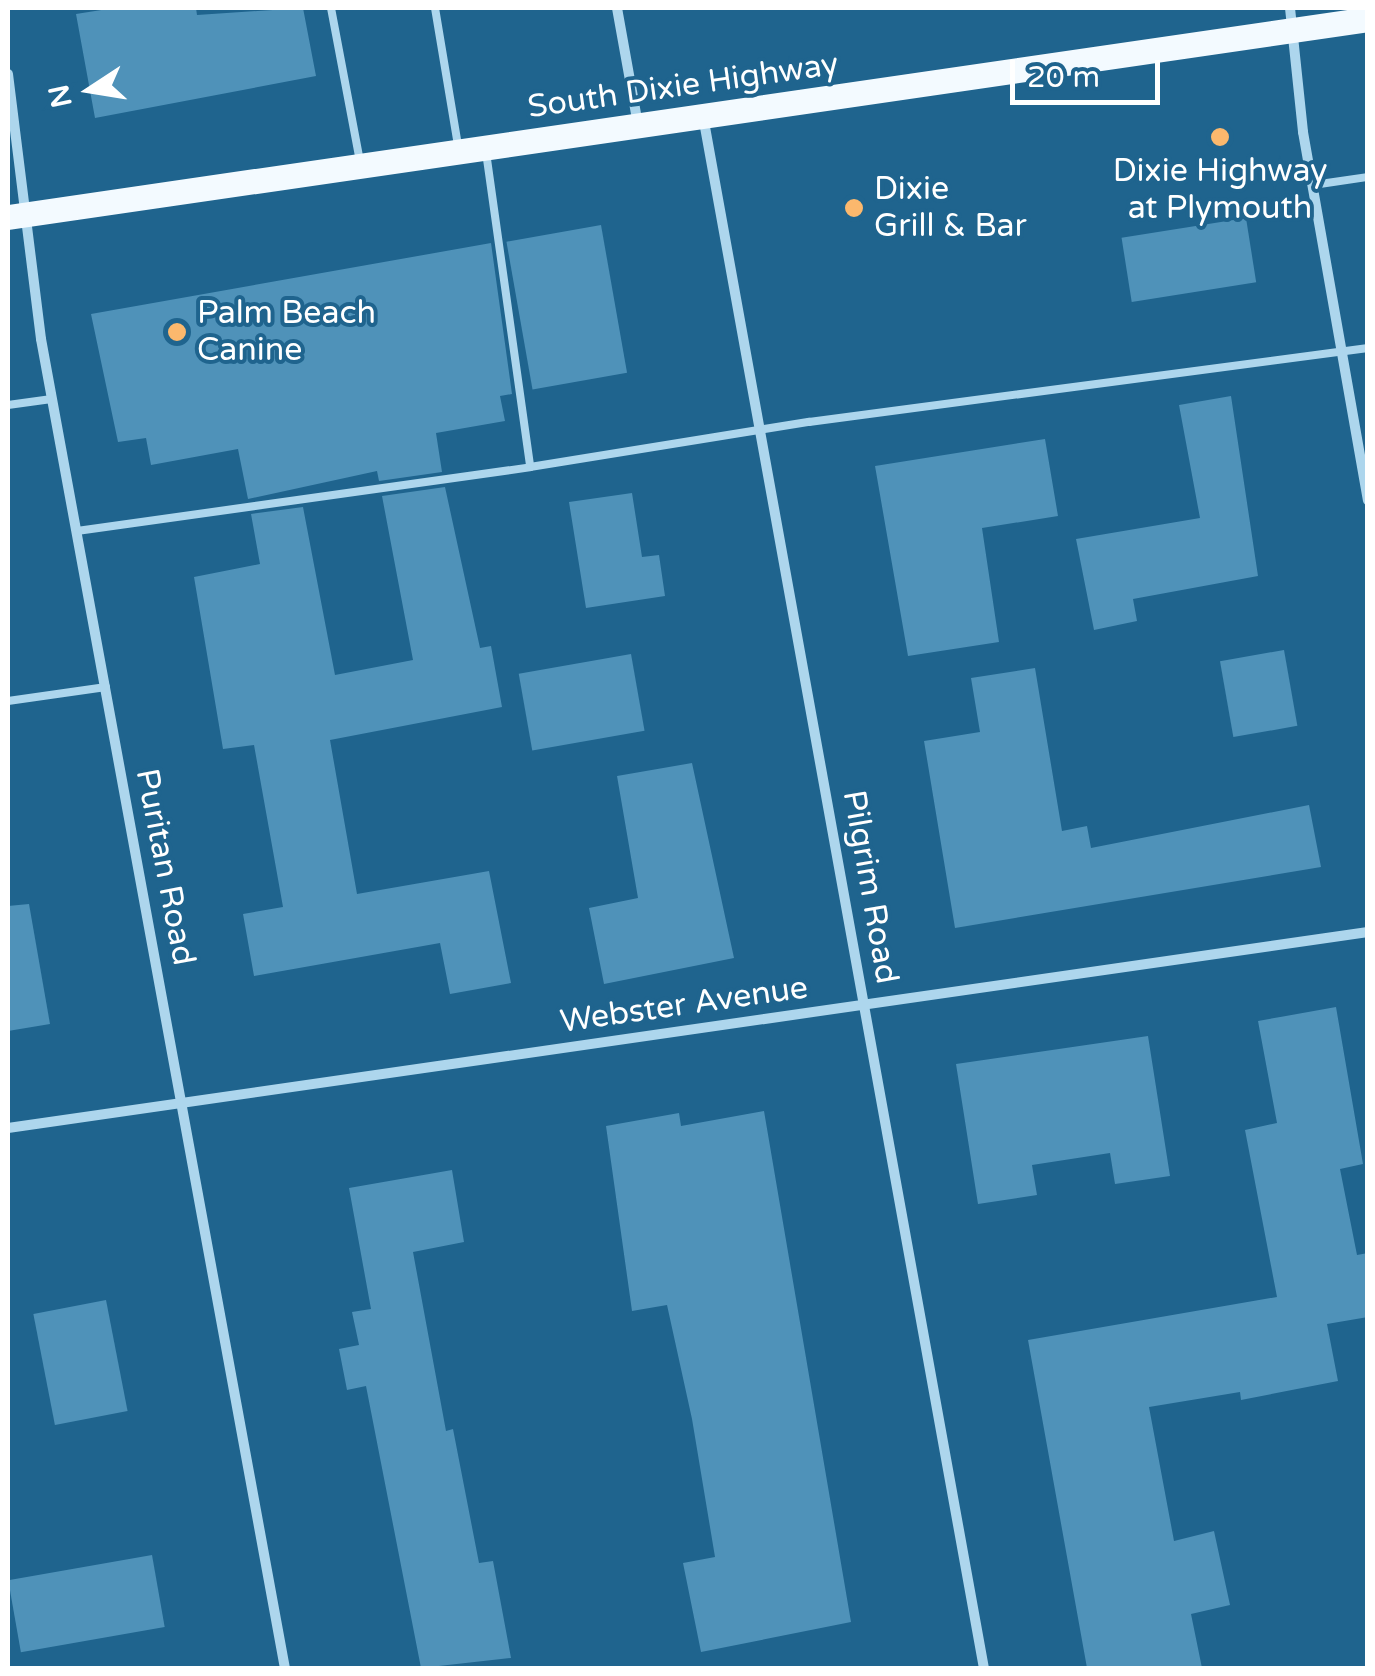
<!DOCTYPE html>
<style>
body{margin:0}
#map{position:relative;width:1375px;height:1676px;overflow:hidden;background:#1f648e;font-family:"Varela Round",sans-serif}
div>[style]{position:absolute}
.building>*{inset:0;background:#4f92b9;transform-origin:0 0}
.lane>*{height:8px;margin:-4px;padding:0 4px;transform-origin:4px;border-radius:4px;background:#add6ed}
.street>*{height:10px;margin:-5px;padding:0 5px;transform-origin:5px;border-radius:5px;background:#add6ed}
.primary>*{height:25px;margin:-12.5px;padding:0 12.5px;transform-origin:12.5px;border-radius:12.5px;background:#f3faff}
.dots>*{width:28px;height:28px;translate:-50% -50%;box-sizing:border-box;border:5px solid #1f648e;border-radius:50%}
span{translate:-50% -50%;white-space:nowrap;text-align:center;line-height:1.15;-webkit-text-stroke:8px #1f648e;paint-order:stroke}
.street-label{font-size:32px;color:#fff}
.poi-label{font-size:32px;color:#fff}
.left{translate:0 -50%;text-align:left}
.frame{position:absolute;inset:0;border:10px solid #fff;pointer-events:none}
.north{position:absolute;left:40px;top:40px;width:100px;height:100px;-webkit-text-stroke:8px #1f648e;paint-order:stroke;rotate:258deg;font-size:28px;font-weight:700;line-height:40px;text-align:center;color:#fff}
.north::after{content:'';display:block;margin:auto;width:35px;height:45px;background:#fff;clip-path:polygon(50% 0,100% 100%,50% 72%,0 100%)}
.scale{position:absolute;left:1010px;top:60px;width:150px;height:45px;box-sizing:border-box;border:5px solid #fff;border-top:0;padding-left:12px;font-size:30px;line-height:35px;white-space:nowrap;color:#fff;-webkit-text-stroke:8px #1f648e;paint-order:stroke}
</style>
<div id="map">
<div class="building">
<i style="clip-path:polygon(114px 8px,196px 8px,197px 15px,303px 8px,316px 76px,95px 118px,76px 14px)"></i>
<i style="left:1246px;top:218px;width:65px;height:126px;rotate:81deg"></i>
<i style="left:601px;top:225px;width:150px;height:96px;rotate:80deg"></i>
<i style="clip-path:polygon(491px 243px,512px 394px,500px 396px,505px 421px,436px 433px,442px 472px,379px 481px,377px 471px,248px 499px,238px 449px,151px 465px,146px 438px,118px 442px,91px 314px)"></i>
<i style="clip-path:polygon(1231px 396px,1258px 576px,1133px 599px,1137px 621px,1094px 630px,1076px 539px,1200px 518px,1179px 405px)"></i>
<i style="clip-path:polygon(1045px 439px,1058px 516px,982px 528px,999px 642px,908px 656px,875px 466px)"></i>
<i style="clip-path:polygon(445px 487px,480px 648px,491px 646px,502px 707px,330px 740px,357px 894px,489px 871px,511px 983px,450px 994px,440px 943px,254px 976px,243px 914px,283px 907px,254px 745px,223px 749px,194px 577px,260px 564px,251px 514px,303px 507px,335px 675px,413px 660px,382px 496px)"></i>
<i style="clip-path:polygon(632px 493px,642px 557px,659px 555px,665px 596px,586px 608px,569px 502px)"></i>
<i style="left:1284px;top:650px;width:77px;height:65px;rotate:80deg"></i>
<i style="left:631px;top:654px;width:78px;height:114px;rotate:80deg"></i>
<i style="clip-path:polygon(1035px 668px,1062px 831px,1087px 826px,1091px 848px,1309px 805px,1321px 867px,955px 928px,924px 741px,980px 732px,971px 678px)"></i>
<i style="clip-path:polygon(692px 763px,734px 958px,604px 984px,589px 908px,638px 898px,617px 776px)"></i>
<i style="clip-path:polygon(29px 904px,50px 1024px,8px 1031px,8px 906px)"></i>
<i style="clip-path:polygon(1336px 1007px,1363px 1164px,1340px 1169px,1357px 1255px,1368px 1253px,1368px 1317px,1327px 1324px,1338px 1381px,1241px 1400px,1240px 1392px,1149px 1407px,1174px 1541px,1214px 1531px,1230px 1605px,1191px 1614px,1202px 1668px,1087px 1668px,1028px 1340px,1277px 1297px,1245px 1130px,1277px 1123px,1258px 1021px)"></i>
<i style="clip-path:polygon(1148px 1036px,1170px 1176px,1115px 1184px,1110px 1153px,1032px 1165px,1037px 1195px,978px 1204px,956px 1064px)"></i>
<i style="clip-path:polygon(764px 1111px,851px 1622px,701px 1652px,683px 1563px,715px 1557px,692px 1419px,667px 1305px,632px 1311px,606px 1126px,679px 1113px,681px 1126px)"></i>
<i style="clip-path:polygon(452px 1170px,464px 1242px,413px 1252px,446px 1431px,453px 1429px,479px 1563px,493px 1561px,511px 1658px,421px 1668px,366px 1386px,347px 1390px,339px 1349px,359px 1345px,352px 1312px,371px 1309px,349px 1188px)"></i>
<i style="left:106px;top:1300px;width:113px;height:74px;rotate:79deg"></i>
<i style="left:152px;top:1555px;width:73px;height:146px;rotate:80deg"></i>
</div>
<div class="lane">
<i style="left:331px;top:8px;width:157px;rotate:79.3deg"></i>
<i style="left:435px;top:8px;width:140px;rotate:80.5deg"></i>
<i style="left:486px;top:152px;width:318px;rotate:82deg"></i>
<i style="left:530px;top:467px;width:283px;rotate:-9.2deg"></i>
<i style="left:809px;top:422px;width:564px;rotate:-7.54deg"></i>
<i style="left:1313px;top:185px;width:56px;rotate:-8.3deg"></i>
<i style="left:8px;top:405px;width:44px;rotate:-7.8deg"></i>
<i style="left:77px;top:531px;width:457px;rotate:-8deg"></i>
<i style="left:8px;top:701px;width:99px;rotate:-8.1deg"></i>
</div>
<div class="street">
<i style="left:617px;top:8px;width:119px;rotate:79.8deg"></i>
<i style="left:1290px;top:8px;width:125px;rotate:84deg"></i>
<i style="left:1303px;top:132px;width:374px;rotate:80deg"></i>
<i style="left:8px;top:74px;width:267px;rotate:82.9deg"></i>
<i style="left:41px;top:339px;width:1351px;rotate:79.6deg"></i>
<i style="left:703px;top:116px;width:1577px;rotate:79.74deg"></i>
<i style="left:8px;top:1128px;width:1374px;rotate:-8.2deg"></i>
</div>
<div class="primary">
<i style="left:8px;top:217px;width:1374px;rotate:-8.28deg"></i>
</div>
<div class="dots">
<i style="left:1220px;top:137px;background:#fbb86d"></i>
<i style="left:854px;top:208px;background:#fbb86d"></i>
<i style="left:177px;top:332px;background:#fbb86d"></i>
</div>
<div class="street-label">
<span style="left:683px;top:86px;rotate:-8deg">South Dixie Highway</span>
<span style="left:165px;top:867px;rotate:79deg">Puritan Road</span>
<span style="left:870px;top:887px;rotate:80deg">Pilgrim Road</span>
<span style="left:684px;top:1005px;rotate:-8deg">Webster Avenue</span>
</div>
<div class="poi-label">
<span style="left:1220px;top:190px">Dixie Highway<br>at Plymouth</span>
<span class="left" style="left:874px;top:208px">Dixie<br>Grill &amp; Bar</span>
<span class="left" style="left:197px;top:332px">Palm Beach<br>Canine</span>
</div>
<div class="frame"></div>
<div class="north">N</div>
<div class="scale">20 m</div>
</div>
